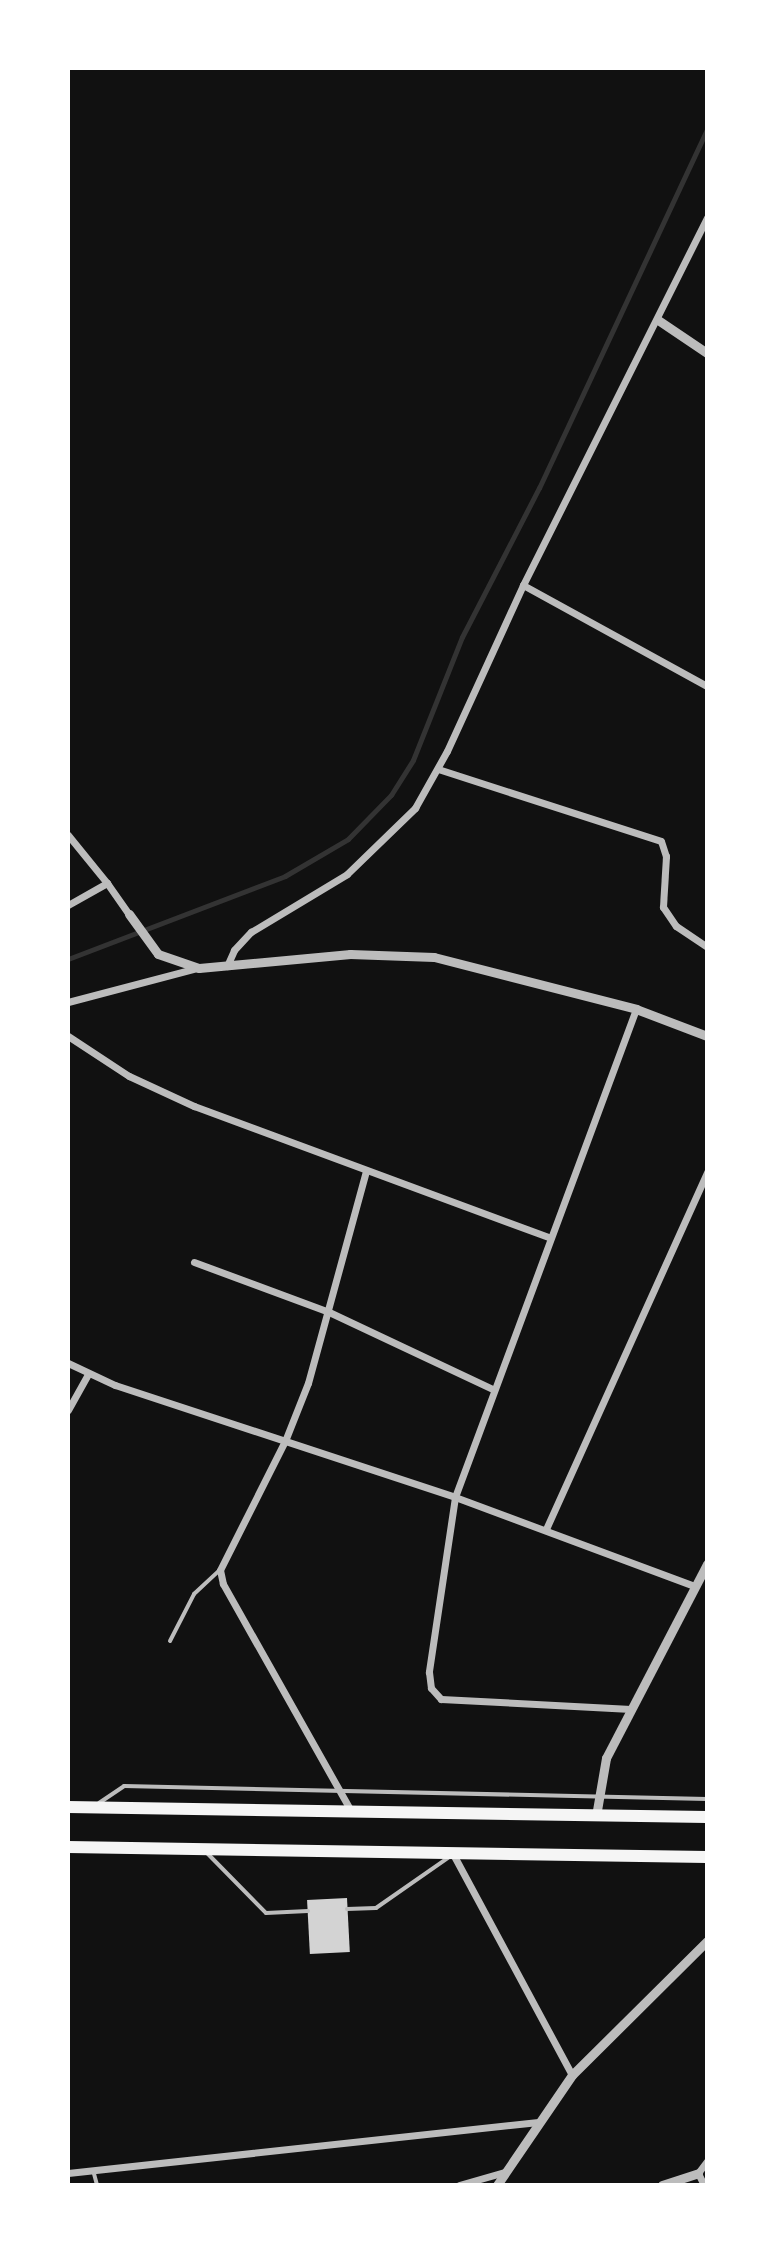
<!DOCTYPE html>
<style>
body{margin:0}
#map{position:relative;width:775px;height:2253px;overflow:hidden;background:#111;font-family:"PT Sans Narrow",sans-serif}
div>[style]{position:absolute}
.stream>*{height:5px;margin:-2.5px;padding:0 2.5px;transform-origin:2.5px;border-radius:2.5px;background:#333}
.building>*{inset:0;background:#d3d3d3;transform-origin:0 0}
.service>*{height:4px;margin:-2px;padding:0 2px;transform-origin:2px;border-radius:2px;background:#bcbcbc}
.minor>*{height:7px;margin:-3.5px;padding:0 3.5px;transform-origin:3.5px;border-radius:3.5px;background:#bcbcbc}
.tertiary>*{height:9px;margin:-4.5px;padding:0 4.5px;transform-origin:4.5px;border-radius:4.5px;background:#bcbcbc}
.trunk>*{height:12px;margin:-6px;padding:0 6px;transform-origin:6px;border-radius:6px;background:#f5f5f5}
span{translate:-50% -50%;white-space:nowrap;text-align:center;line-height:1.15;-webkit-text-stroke:6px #fff;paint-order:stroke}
.frame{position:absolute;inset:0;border:70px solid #fff;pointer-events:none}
</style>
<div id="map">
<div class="stream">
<i style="left:68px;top:959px;width:232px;rotate:-20.9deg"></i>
<i style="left:285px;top:876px;width:73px;rotate:-30.4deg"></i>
<i style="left:348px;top:839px;width:62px;rotate:-45.7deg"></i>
<i style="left:391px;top:795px;width:41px;rotate:-57.8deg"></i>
<i style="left:413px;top:760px;width:132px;rotate:-68.3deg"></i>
<i style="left:462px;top:637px;width:168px;rotate:-62.7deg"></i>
<i style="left:539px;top:488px;width:395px;rotate:-64.9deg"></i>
</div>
<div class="building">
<i style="left:347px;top:1898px;width:54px;height:40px;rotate:87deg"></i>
</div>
<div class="service">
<i style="left:170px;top:1641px;width:53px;rotate:-62.9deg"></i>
<i style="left:194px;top:1594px;width:35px;rotate:-43deg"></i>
<i style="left:99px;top:1803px;width:30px;rotate:-34deg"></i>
<i style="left:124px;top:1786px;width:583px;rotate:1.28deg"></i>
<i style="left:207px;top:1853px;width:84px;rotate:45.5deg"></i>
<i style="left:266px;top:1913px;width:42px;rotate:-2.7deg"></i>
<i style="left:347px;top:1909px;width:29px;rotate:-2deg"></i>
<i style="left:376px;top:1908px;width:89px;rotate:-34.9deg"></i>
<i style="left:93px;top:2170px;width:16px;rotate:75deg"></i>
</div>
<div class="minor">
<i style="left:523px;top:585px;width:210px;rotate:28.8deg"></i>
<i style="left:438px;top:769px;width:234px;rotate:17.9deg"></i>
<i style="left:661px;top:841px;width:16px;rotate:72deg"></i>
<i style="left:666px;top:856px;width:51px;rotate:93.4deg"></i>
<i style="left:663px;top:907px;width:23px;rotate:56deg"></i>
<i style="left:676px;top:926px;width:37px;rotate:34deg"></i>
<i style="left:68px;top:835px;width:62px;rotate:50.9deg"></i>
<i style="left:68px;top:905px;width:45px;rotate:-29.4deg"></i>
<i style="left:107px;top:883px;width:38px;rotate:55deg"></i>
<i style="left:227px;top:966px;width:17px;rotate:-66deg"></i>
<i style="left:234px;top:950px;width:25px;rotate:-47deg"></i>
<i style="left:251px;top:932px;width:112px;rotate:-31.1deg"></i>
<i style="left:347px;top:874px;width:95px;rotate:-44.1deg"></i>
<i style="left:415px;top:808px;width:65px;rotate:-60.7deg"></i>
<i style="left:447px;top:751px;width:183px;rotate:-65.4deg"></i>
<i style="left:523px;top:585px;width:411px;rotate:-63.4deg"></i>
<i style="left:68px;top:1002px;width:133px;rotate:-14.8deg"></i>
<i style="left:636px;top:1009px;width:520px;rotate:110.35deg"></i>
<i style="left:455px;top:1497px;width:255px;rotate:20.4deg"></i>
<i style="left:68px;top:1036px;width:73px;rotate:33.3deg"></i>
<i style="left:129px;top:1076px;width:72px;rotate:24.8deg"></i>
<i style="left:194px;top:1106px;width:380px;rotate:20.3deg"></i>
<i style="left:194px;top:1262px;width:144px;rotate:20.3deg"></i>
<i style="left:329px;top:1312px;width:181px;rotate:25.2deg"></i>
<i style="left:68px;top:1363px;width:52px;rotate:25.1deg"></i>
<i style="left:115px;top:1385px;width:358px;rotate:18.2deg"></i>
<i style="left:455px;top:1497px;width:177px;rotate:98.5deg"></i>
<i style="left:429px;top:1672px;width:16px;rotate:83deg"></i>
<i style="left:431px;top:1688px;width:15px;rotate:48deg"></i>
<i style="left:441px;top:1699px;width:190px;rotate:3deg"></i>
<i style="left:68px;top:1410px;width:41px;rotate:-60.9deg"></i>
<i style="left:546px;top:1529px;width:392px;rotate:-65.7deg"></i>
<i style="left:351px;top:1811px;width:261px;rotate:-119.4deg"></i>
<i style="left:223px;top:1584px;width:14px;rotate:-102deg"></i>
<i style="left:220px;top:1570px;width:144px;rotate:-63.3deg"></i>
<i style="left:285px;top:1441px;width:62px;rotate:-68.4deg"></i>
<i style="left:308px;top:1383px;width:220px;rotate:-74.7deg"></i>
<i style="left:453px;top:1854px;width:251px;rotate:61.7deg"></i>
<i style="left:68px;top:2173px;width:473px;rotate:-6.2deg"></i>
<i style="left:459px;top:2185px;width:48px;rotate:-15.8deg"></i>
<i style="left:704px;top:2185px;width:13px;rotate:-117deg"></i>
<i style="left:698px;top:2173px;width:15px;rotate:-53deg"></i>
</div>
<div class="tertiary">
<i style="left:658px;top:320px;width:59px;rotate:34deg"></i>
<i style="left:129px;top:914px;width:49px;rotate:54.1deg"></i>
<i style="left:158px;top:954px;width:43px;rotate:18.9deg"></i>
<i style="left:199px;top:968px;width:152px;rotate:-5.3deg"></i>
<i style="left:350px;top:954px;width:84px;rotate:2deg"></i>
<i style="left:434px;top:957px;width:209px;rotate:14.4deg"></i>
<i style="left:636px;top:1009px;width:76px;rotate:20.8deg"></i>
<i style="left:596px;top:1816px;width:59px;rotate:-80.2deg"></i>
<i style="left:606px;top:1758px;width:219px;rotate:-62.5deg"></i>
<i style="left:497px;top:2185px;width:133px;rotate:-55.7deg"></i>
<i style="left:572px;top:2075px;width:190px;rotate:-44.8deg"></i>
<i style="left:662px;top:2185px;width:38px;rotate:-18deg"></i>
</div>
<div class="trunk">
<i style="left:68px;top:1807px;width:639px;rotate:0.9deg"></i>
<i style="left:68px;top:1847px;width:639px;rotate:0.9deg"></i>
</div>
<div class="frame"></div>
</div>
